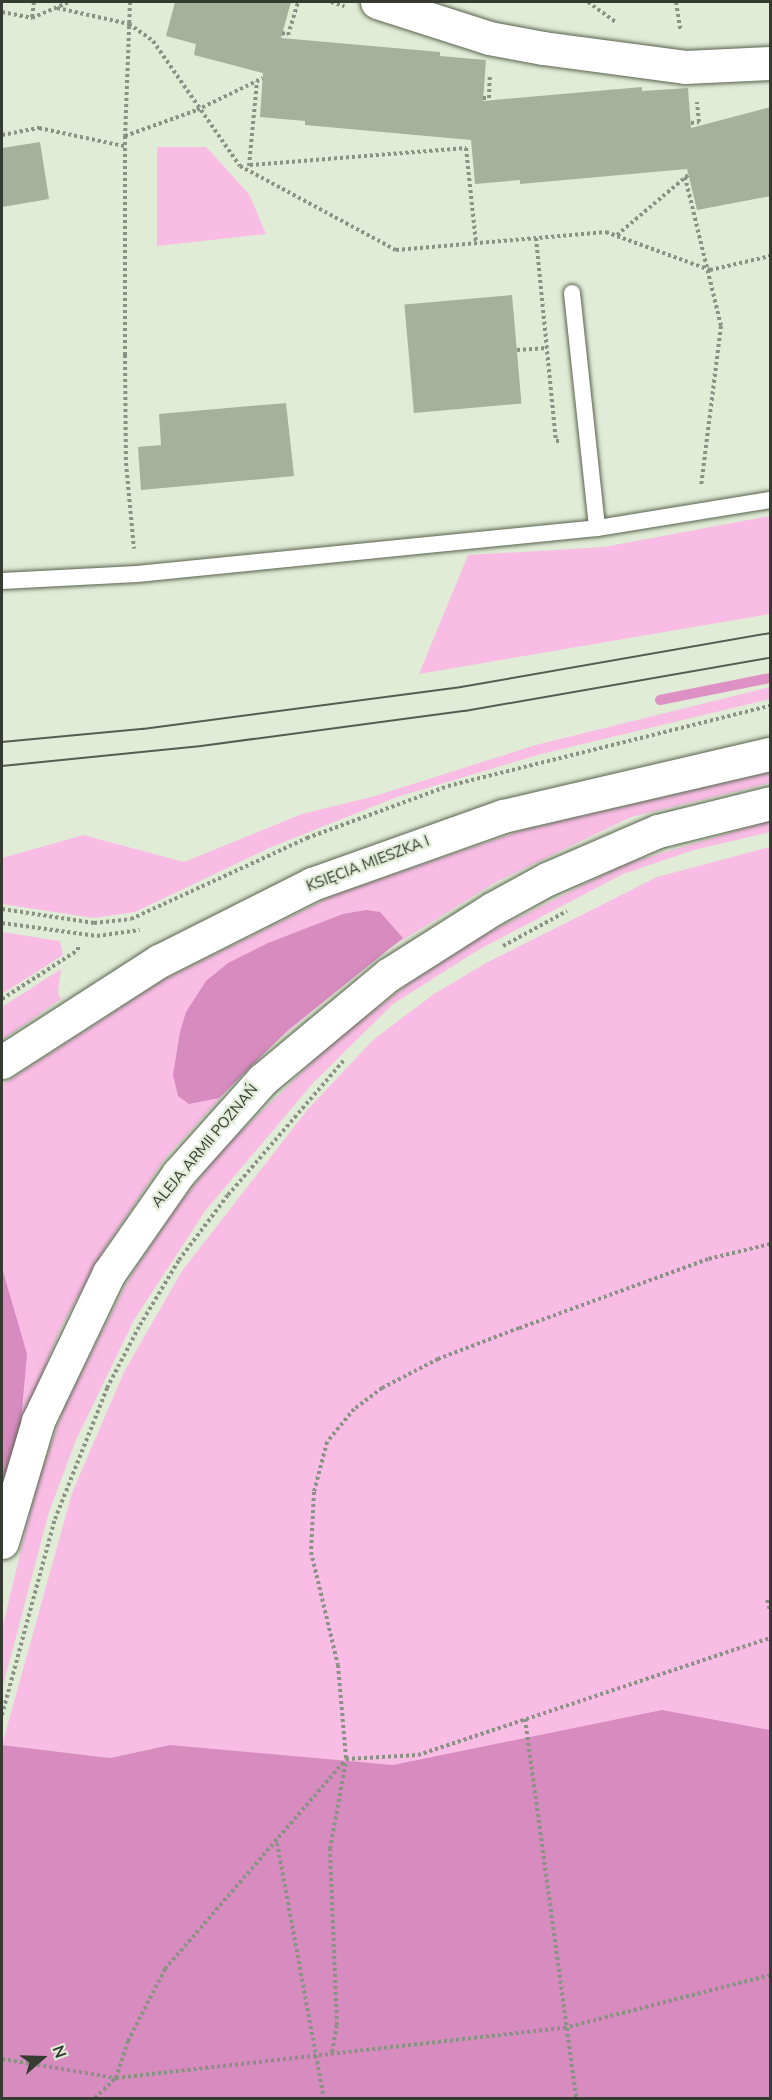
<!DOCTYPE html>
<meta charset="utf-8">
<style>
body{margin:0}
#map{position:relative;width:772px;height:2100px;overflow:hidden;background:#e1ecd6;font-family:"Nunito Sans",sans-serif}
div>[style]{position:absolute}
.green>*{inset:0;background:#f9bde5}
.forest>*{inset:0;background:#d78bbf}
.stream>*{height:10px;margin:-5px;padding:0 5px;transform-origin:5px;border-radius:5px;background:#de91c5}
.building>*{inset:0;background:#a6b19b;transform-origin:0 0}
.path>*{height:4px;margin-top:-2px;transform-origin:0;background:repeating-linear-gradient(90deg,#8a9283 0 3px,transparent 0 6px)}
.roads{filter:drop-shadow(0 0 2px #58624e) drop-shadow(0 0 2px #58624e)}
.lane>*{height:16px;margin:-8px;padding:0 8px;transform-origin:8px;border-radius:8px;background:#fff}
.street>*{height:33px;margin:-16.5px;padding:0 16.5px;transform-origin:16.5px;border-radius:16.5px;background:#fff}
.secondary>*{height:33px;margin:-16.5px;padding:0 16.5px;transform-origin:16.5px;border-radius:16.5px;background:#fff}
.tram>*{height:1.5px;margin:-0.75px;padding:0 0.75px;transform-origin:0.75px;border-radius:0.75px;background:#565c51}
span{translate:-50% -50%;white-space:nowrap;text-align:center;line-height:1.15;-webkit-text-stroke:4.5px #e1ecd6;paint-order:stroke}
.street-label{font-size:15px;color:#363b32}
.frame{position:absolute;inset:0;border:3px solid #363b32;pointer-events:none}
.north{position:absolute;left:12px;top:2028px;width:60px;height:60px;-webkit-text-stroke:4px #e1ecd6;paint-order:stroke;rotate:70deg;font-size:16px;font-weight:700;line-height:24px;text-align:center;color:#363b32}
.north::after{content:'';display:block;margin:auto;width:21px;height:27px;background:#363b32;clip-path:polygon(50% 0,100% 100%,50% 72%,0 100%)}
</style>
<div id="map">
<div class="green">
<i style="clip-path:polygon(157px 147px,206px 147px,249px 194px,266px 234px,157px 246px)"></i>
<i style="clip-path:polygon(770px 516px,770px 614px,419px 674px,468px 555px,604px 547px)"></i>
<i style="clip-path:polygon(770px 687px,770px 699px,541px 754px,397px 797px,269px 848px,135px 912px,94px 918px,2px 904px,2px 858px,83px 835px,184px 862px,302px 814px,375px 796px,536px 745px)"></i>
<i style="clip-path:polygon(770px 772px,770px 783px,631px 817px,496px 882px,382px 953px,258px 1057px,165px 1158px,105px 1248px,60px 1329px,20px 1432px,2px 1506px,2px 1085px,163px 980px,334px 895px,523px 830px)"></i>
<i style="clip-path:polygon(770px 821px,770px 832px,694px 850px,623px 874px,480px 949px,393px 1004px,313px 1083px,205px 1211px,134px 1320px,76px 1440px,49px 1512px,2px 1690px,2px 1629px,37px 1484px,65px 1405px,130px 1277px,179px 1204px,223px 1149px,333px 1042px,411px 982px,484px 935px,625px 864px)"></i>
<i style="clip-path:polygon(770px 847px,770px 1820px,161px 1747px,110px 1758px,2px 1745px,72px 1493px,124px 1372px,182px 1271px,308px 1109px,373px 1040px,434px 994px,486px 963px,657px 877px)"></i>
<i style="clip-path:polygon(2px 932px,60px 941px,63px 955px,2px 994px)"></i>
<i style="clip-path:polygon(61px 969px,58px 992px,61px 999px,2px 1040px,2px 1007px)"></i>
</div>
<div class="forest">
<i style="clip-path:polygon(366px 910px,380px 912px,403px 938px,288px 1030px,219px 1098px,189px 1104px,178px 1096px,173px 1075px,180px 1032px,186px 1012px,206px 981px,228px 963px,268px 943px,343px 914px)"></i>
<i style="clip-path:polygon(2px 1268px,27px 1354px,20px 1432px,2px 1506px)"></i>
<i style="clip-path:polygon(662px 1710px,770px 1730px,770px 2098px,2px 2098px,2px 1745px,110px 1758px,170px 1745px,393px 1765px)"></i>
</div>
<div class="stream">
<i style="left:660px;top:700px;width:112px;rotate:-11.3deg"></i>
</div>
<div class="building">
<i style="clip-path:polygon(175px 2px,291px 2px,281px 38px,440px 52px,440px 56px,486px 60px,483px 101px,642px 87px,642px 91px,688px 88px,691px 128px,771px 107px,771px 196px,697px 210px,687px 169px,520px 184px,520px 180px,475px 184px,471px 140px,305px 125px,305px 121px,260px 117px,263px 73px,194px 55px,196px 44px,166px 36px)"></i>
<i style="clip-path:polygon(40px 142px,49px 199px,2px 207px,2px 148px)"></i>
<i style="left:512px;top:295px;width:109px;height:108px;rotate:85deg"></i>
<i style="clip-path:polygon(286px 403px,294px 476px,141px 490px,138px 447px,161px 445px,159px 414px)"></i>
</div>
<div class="path">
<i style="left:34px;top:2px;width:16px;rotate:97deg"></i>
<i style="left:32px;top:18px;width:40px;rotate:-23.4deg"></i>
<i style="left:130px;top:2px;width:134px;rotate:92.1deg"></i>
<i style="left:125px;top:136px;width:219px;rotate:90deg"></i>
<i style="left:125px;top:355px;width:108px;rotate:89.5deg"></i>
<i style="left:126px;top:463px;width:86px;rotate:84.7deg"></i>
<i style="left:331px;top:2px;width:14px;rotate:17deg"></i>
<i style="left:588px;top:2px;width:34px;rotate:36deg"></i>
<i style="left:676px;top:2px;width:30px;rotate:81deg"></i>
<i style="left:57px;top:8px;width:74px;rotate:12.5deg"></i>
<i style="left:129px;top:24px;width:29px;rotate:35deg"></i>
<i style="left:153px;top:41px;width:152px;rotate:55.2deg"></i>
<i style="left:240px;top:166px;width:177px;rotate:28.3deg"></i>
<i style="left:396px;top:250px;width:211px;rotate:-4.9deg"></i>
<i style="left:606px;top:232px;width:111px;rotate:20.1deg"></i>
<i style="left:710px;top:270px;width:62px;rotate:-13.1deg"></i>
<i style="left:2px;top:12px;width:31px;rotate:11deg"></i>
<i style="left:282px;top:33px;width:6px;rotate:18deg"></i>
<i style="left:288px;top:35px;width:34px;rotate:-73deg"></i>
<i style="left:483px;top:98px;width:6px"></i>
<i style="left:489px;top:98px;width:24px;rotate:-88deg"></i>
<i style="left:691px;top:123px;width:8px;rotate:-7deg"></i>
<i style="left:699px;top:122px;width:20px;rotate:-96deg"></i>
<i style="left:2px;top:135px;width:38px;rotate:-11deg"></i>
<i style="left:39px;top:128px;width:87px;rotate:12deg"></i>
<i style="left:125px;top:136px;width:77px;rotate:-19.9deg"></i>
<i style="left:197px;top:110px;width:73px;rotate:-25.9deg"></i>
<i style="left:250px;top:165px;width:217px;rotate:-4.5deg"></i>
<i style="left:466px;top:148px;width:96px;rotate:84deg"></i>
<i style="left:249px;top:166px;width:85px;rotate:-84.6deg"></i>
<i style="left:685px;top:177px;width:153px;rotate:76.4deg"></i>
<i style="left:721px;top:326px;width:161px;rotate:97.1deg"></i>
<i style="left:617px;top:235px;width:93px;rotate:-40.2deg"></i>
<i style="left:536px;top:238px;width:204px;rotate:84.4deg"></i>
<i style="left:556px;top:441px;width:5px"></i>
<i style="left:517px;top:350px;width:30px;rotate:-4deg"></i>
<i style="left:2px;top:909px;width:93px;rotate:8.7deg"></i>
<i style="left:94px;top:923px;width:37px;rotate:-6deg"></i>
<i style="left:131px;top:919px;width:194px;rotate:-24.7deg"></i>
<i style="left:307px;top:838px;width:150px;rotate:-20.2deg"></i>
<i style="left:448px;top:786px;width:332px;rotate:-14deg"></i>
<i style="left:2px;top:923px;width:96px;rotate:7.8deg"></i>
<i style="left:97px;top:936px;width:43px;rotate:-7.9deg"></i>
<i style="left:503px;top:946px;width:73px;rotate:-28.7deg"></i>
<i style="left:2px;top:999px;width:90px;rotate:-32.8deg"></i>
<i style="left:78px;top:950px;width:6px;rotate:-90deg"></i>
<i style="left:770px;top:1244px;width:64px;rotate:166.4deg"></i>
<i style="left:708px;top:1259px;width:201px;rotate:159.9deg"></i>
<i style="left:519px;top:1328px;width:87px;rotate:159.1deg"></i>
<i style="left:438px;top:1359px;width:63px;rotate:152.6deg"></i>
<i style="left:382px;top:1388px;width:35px;rotate:143deg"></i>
<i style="left:354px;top:1409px;width:43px;rotate:129.3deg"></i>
<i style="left:327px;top:1442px;width:52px;rotate:104.6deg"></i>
<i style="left:314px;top:1492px;width:60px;rotate:92.9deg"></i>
<i style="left:311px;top:1552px;width:116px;rotate:76.6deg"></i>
<i style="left:338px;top:1665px;width:94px;rotate:85.1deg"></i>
<i style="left:346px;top:1759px;width:72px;rotate:-3.2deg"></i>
<i style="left:418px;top:1755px;width:371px;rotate:-18.4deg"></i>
<i style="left:767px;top:1600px;width:10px;rotate:73deg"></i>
<i style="left:2px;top:1715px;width:203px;rotate:-74.9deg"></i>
<i style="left:55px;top:1519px;width:141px;rotate:-68.3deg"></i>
<i style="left:107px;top:1388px;width:71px;rotate:-62.4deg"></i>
<i style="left:140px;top:1325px;width:76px;rotate:-59deg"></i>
<i style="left:179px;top:1260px;width:81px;rotate:-53deg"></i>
<i style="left:228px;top:1195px;width:178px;rotate:-49.3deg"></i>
<i style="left:525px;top:1719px;width:382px;rotate:82.3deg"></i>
<i style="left:277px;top:1843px;width:259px;rotate:79.6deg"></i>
<i style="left:332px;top:2052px;width:27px;rotate:-80deg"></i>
<i style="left:337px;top:2025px;width:176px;rotate:-92.3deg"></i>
<i style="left:330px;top:1849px;width:89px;rotate:-79.7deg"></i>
<i style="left:2px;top:2059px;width:116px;rotate:9.5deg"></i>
<i style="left:116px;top:2078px;width:451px;rotate:-6.4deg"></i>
<i style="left:564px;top:2028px;width:213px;rotate:-14.4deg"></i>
<i style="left:95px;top:2098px;width:29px;rotate:-44deg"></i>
<i style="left:116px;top:2078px;width:39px;rotate:-72deg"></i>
<i style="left:128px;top:2041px;width:81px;rotate:-62.8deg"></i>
<i style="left:165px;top:1969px;width:277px;rotate:-49.2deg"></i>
</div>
<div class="roads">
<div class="lane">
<i style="left:572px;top:293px;width:236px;rotate:83.9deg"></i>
<i style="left:597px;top:528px;width:175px;rotate:-9.2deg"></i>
<i style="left:2px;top:581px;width:135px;rotate:-3deg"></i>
<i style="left:137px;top:574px;width:462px;rotate:-5.7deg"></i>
</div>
<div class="street">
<i style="left:377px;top:2px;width:118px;rotate:17.8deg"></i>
<i style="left:489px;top:38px;width:55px;rotate:10.5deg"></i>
<i style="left:543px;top:48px;width:143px;rotate:7.6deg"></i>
<i style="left:685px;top:67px;width:85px;rotate:-2.7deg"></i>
</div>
<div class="secondary">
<i style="left:2px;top:1062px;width:187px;rotate:-32.8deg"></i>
<i style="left:159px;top:961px;width:171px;rotate:-26.7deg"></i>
<i style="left:312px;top:884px;width:203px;rotate:-19.6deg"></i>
<i style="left:503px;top:816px;width:274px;rotate:-13.1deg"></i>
<i style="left:2px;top:1542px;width:126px;rotate:-73.4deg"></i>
<i style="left:38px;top:1421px;width:164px;rotate:-64.4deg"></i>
<i style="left:109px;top:1273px;width:121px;rotate:-55.1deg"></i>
<i style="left:178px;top:1174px;width:127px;rotate:-48.2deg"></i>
<i style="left:263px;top:1079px;width:163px;rotate:-39.8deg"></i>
<i style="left:388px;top:975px;width:123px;rotate:-32.4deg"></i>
<i style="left:492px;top:909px;width:63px;rotate:-28.6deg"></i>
<i style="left:547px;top:879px;width:121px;rotate:-23.4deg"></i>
<i style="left:658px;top:831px;width:115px;rotate:-14deg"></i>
</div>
</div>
<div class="tram">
<i style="left:2px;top:742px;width:142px;rotate:-5.3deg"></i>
<i style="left:143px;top:729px;width:321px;rotate:-7.5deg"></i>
<i style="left:461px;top:687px;width:314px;rotate:-9.9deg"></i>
<i style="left:2px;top:766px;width:200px;rotate:-5.7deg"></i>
<i style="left:201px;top:746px;width:266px;rotate:-7.6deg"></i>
<i style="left:465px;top:711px;width:310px;rotate:-9.9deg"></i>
</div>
<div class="street-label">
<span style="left:368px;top:864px;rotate:-21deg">KSIĘCIA MIESZKA I</span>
<span style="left:205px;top:1146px;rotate:-50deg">ALEJA ARMII POZNAŃ</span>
</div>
<div class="frame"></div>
<div class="north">N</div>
</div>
